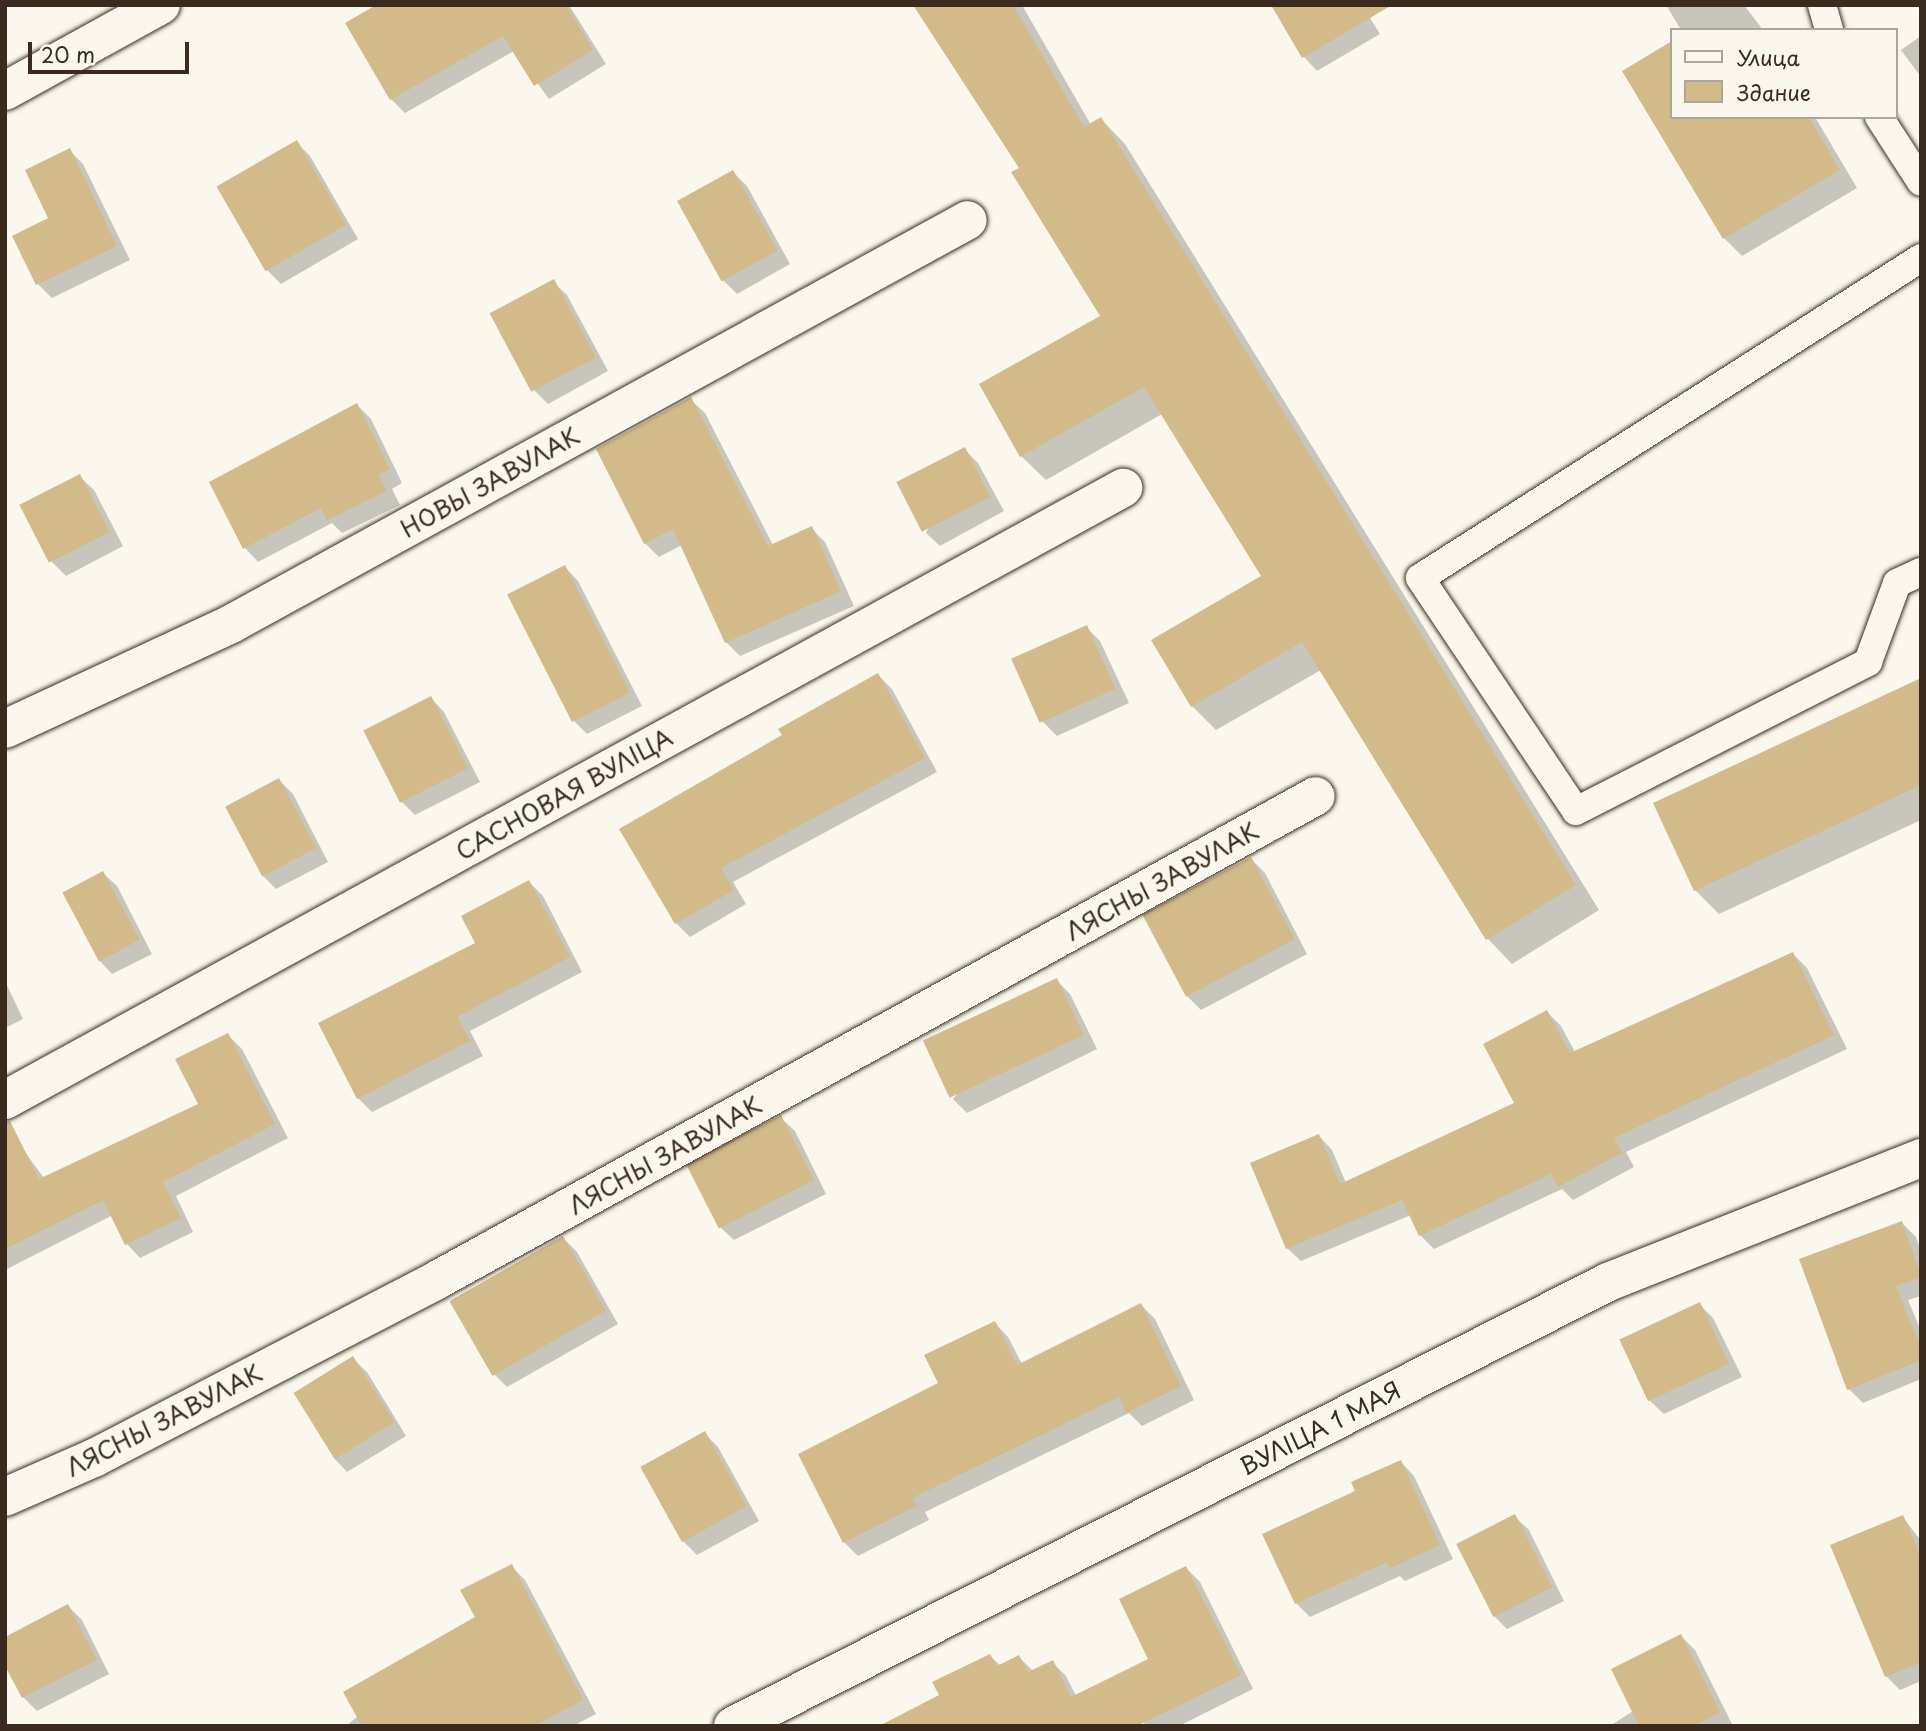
<!DOCTYPE html>
<meta charset="utf-8">
<style>
body{margin:0}
#map{position:relative;width:1926px;height:1731px;overflow:hidden;background:#fbf7ec;font-family:"Playpen Sans",sans-serif}
div>[style]{position:absolute}
.shadow>*{inset:0;background:#0003}
.building>*{inset:0;background:#d3ba8a;transform-origin:0 0}
.roads{filter:drop-shadow(0 0 2px #3b2a1e) drop-shadow(0 0 2px #3b2a1e)}
.lane>*{height:28px;margin:-14px;padding:0 14px;transform-origin:14px;border-radius:14px;background:#fbf7ec}
.street>*{height:38px;margin:-19px;padding:0 19px;transform-origin:19px;border-radius:19px;background:#fbf7ec}
span{translate:-50% -50%;white-space:nowrap;text-align:center;line-height:1.15;-webkit-text-stroke:5px #fbf7ec;paint-order:stroke}
.street-label{font-size:24px;color:#3b2a1e}
.frame{position:absolute;inset:0;border:7px solid #3b2a1e;pointer-events:none}
.legend{position:absolute;left:1670px;top:28px;width:228px;height:91px;box-sizing:border-box;background:#fbf7ec;border:2px solid #aea59a;margin:0;padding:9px 12px;list-style:none;font-size:21px;color:#3b2a1e}
.legend li{display:flex;align-items:center;gap:14px;height:35px}
.legend b{width:35px;border:2px solid #aea59a}
.scale{position:absolute;left:28px;top:42px;width:161px;height:32px;box-sizing:border-box;border:4px solid #3b2a1e;border-top:0;padding-left:9px;font-size:21px;line-height:24px;white-space:nowrap;color:#3b2a1e;-webkit-text-stroke:5px #fbf7ec;paint-order:stroke}
</style>
<div id="map">
<div class="shadow">
<i style="clip-path:polygon(379px 5px,569px 5px,606px 64px,549px 99px,514px 51px,405px 113px,391px 99px)"></i>
<i style="clip-path:polygon(915px 5px,1022px 5px,1091px 125px,1101px 119px,1125px 144px,1599px 910px,1512px 964px,1488px 939px,1321px 670px,1216px 730px,1192px 706px,1263px 577px,1162px 414px,1046px 480px,1021px 456px,1102px 317px,1021px 168px)"></i>
<i style="clip-path:polygon(1273px 5px,1362px 5px,1380px 34px,1317px 71px,1304px 57px)"></i>
<i style="clip-path:polygon(1666px 5px,1744px 5px,1763px 30px,1681px 30px)"></i>
<i style="clip-path:polygon(1921px 36px,1921px 77px,1901px 50px)"></i>
<i style="clip-path:polygon(1672px 44px,1672px 117px,1815px 117px,1857px 188px,1742px 256px,1724px 238px,1625px 72px)"></i>
<i style="clip-path:polygon(296px 142px,310px 156px,358px 239px,281px 284px,267px 270px)"></i>
<i style="clip-path:polygon(69px 150px,83px 164px,130px 260px,52px 298px,38px 284px,14px 236px,51px 219px)"></i>
<i style="clip-path:polygon(733px 172px,747px 186px,790px 264px,737px 294px,723px 280px)"></i>
<i style="clip-path:polygon(553px 282px,567px 295px,608px 371px,548px 404px,534px 390px)"></i>
<i style="clip-path:polygon(691px 400px,705px 413px,773px 545px,811px 528px,825px 542px,854px 606px,740px 656px,726px 642px,682px 545px,659px 557px,645px 543px)"></i>
<i style="clip-path:polygon(357px 405px,371px 419px,402px 483px,392px 489px,400px 505px,342px 533px,332px 523px,258px 562px,245px 548px)"></i>
<i style="clip-path:polygon(964px 449px,978px 463px,1004px 511px,940px 546px,926px 533px)"></i>
<i style="clip-path:polygon(80px 477px,94px 490px,123px 546px,66px 576px,52px 562px,22px 508px)"></i>
<i style="clip-path:polygon(565px 567px,578px 581px,642px 706px,587px 734px,573px 720px)"></i>
<i style="clip-path:polygon(1086px 627px,1100px 641px,1129px 703px,1057px 736px,1043px 722px,1014px 661px)"></i>
<i style="clip-path:polygon(878px 675px,892px 689px,937px 772px,733px 882px,746px 904px,690px 937px,676px 923px,784px 736px)"></i>
<i style="clip-path:polygon(1921px 680px,1921px 820px,1719px 914px,1695px 890px)"></i>
<i style="clip-path:polygon(431px 698px,444px 712px,480px 782px,415px 815px,401px 801px)"></i>
<i style="clip-path:polygon(279px 780px,293px 794px,328px 862px,276px 889px,262px 875px)"></i>
<i style="clip-path:polygon(1251px 859px,1265px 873px,1307px 954px,1201px 1010px,1187px 996px)"></i>
<i style="clip-path:polygon(103px 873px,117px 886px,152px 954px,112px 974px,99px 960px)"></i>
<i style="clip-path:polygon(529px 882px,543px 896px,582px 972px,470px 1031px,483px 1056px,372px 1112px,358px 1098px)"></i>
<i style="clip-path:polygon(1793px 954px,1807px 968px,1847px 1049px,1626px 1152px,1634px 1167px,1573px 1200px,1562px 1189px,1434px 1249px,1420px 1235px,1411px 1215px,1301px 1261px,1287px 1248px,1319px 1136px,1332px 1150px,1346px 1183px,1516px 1104px,1547px 1012px,1561px 1026px,1575px 1052px)"></i>
<i style="clip-path:polygon(1056px 980px,1070px 994px,1097px 1049px,967px 1113px,953px 1099px)"></i>
<i style="clip-path:polygon(5px 981px,23px 1019px,5px 1028px)"></i>
<i style="clip-path:polygon(228px 1035px,242px 1049px,288px 1138px,176px 1196px,193px 1232px,140px 1258px,127px 1244px,113px 1215px,5px 1270px,5px 1160px,24px 1151px,44px 1178px,200px 1104px)"></i>
<i style="clip-path:polygon(781px 1118px,795px 1131px,826px 1194px,734px 1240px,720px 1227px)"></i>
<i style="clip-path:polygon(1902px 1223px,1916px 1237px,1921px 1251px,1921px 1296px,1908px 1300px,1921px 1331px,1921px 1379px,1863px 1403px,1849px 1389px)"></i>
<i style="clip-path:polygon(563px 1238px,577px 1252px,618px 1324px,507px 1387px,493px 1373px,451px 1300px)"></i>
<i style="clip-path:polygon(1699px 1304px,1713px 1318px,1742px 1377px,1664px 1414px,1650px 1401px)"></i>
<i style="clip-path:polygon(1141px 1305px,1155px 1319px,1194px 1400px,1142px 1426px,1129px 1413px,925px 1512px,929px 1520px,858px 1556px,844px 1542px,941px 1384px,995px 1323px,1008px 1337px,1022px 1364px)"></i>
<i style="clip-path:polygon(353px 1359px,367px 1372px,406px 1436px,347px 1472px,334px 1458px,295px 1394px)"></i>
<i style="clip-path:polygon(704px 1433px,718px 1447px,759px 1521px,697px 1555px,683px 1541px)"></i>
<i style="clip-path:polygon(1401px 1462px,1414px 1476px,1453px 1559px,1405px 1581px,1400px 1576px,1310px 1617px,1296px 1603px,1265px 1535px,1357px 1492px)"></i>
<i style="clip-path:polygon(1515px 1517px,1529px 1530px,1564px 1601px,1507px 1629px,1493px 1615px,1458px 1545px)"></i>
<i style="clip-path:polygon(1903px 1517px,1921px 1541px,1921px 1681px,1900px 1690px,1886px 1676px)"></i>
<i style="clip-path:polygon(511px 1566px,525px 1580px,596px 1714px,573px 1726px,346px 1726px,477px 1618px)"></i>
<i style="clip-path:polygon(1186px 1568px,1200px 1582px,1253px 1689px,1179px 1726px,1144px 1726px,1151px 1660px)"></i>
<i style="clip-path:polygon(68px 1606px,82px 1620px,109px 1674px,37px 1711px,23px 1697px)"></i>
<i style="clip-path:polygon(1681px 1636px,1695px 1650px,1733px 1726px,1610px 1726px,1633px 1711px)"></i>
<i style="clip-path:polygon(990px 1656px,1001px 1666px,1019px 1657px,1033px 1671px,1052px 1662px,1066px 1676px,1091px 1726px,941px 1696px)"></i>
</div>
<div class="building">
<i style="clip-path:polygon(376px 5px,566px 5px,593px 50px,534px 86px,503px 36px,390px 100px,345px 23px)"></i>
<i style="clip-path:polygon(913px 5px,1013px 5px,1084px 127px,1101px 117px,1576px 885px,1486px 940px,1302px 642px,1191px 707px,1151px 640px,1261px 576px,1144px 387px,1020px 457px,979px 384px,1100px 316px,1011px 172px,1019px 168px)"></i>
<i style="clip-path:polygon(1271px 5px,1392px 5px,1302px 58px)"></i>
<i style="clip-path:polygon(1672px 41px,1672px 117px,1809px 117px,1840px 170px,1723px 239px,1622px 71px)"></i>
<i style="left:297px;top:140px;width:98px;height:93px;rotate:60deg"></i>
<i style="clip-path:polygon(70px 148px,117px 246px,36px 285px,12px 236px,48px 218px,25px 170px)"></i>
<i style="left:733px;top:170px;width:92px;height:64px;rotate:61deg"></i>
<i style="left:554px;top:279px;width:89px;height:73px;rotate:62deg"></i>
<i style="clip-path:polygon(691px 397px,768px 546px,812px 526px,841px 591px,725px 643px,673px 529px,644px 544px,596px 449px)"></i>
<i style="clip-path:polygon(357px 403px,390px 469px,379px 475px,387px 491px,327px 520px,321px 508px,243px 549px,209px 482px)"></i>
<i style="left:965px;top:447px;width:56px;height:77px;rotate:63deg"></i>
<i style="left:80px;top:474px;width:65px;height:68px;rotate:63deg"></i>
<i style="left:565px;top:565px;width:143px;height:65px;rotate:63deg"></i>
<i style="left:1087px;top:625px;width:70px;height:83px;rotate:66deg"></i>
<i style="clip-path:polygon(878px 673px,925px 758px,721px 868px,734px 890px,675px 924px,619px 829px,782px 735px,778px 729px)"></i>
<i style="clip-path:polygon(1921px 678px,1921px 785px,1694px 891px,1653px 803px)"></i>
<i style="left:431px;top:696px;width:81px;height:76px;rotate:63deg"></i>
<i style="left:279px;top:778px;width:79px;height:61px;rotate:62deg"></i>
<i style="left:1251px;top:857px;width:93px;height:123px;rotate:62deg"></i>
<i style="left:103px;top:871px;width:78px;height:46px;rotate:62deg"></i>
<i style="clip-path:polygon(529px 880px,570px 957px,457px 1017px,470px 1041px,357px 1099px,318px 1023px,475px 943px,461px 916px)"></i>
<i style="clip-path:polygon(1793px 952px,1834px 1035px,1614px 1138px,1622px 1153px,1558px 1187px,1551px 1174px,1419px 1236px,1402px 1200px,1286px 1249px,1250px 1163px,1319px 1134px,1340px 1184px,1514px 1103px,1483px 1044px,1547px 1010px,1570px 1053px)"></i>
<i style="left:1057px;top:978px;width:63px;height:148px;rotate:65deg"></i>
<i style="clip-path:polygon(228px 1033px,275px 1124px,163px 1182px,181px 1218px,125px 1245px,103px 1200px,5px 1249px,5px 1122px,10px 1121px,39px 1179px,198px 1104px,175px 1059px)"></i>
<i style="left:781px;top:1115px;width:73px;height:107px;rotate:63deg"></i>
<i style="clip-path:polygon(1902px 1221px,1921px 1277px,1896px 1286px,1921px 1348px,1921px 1360px,1847px 1390px,1799px 1259px)"></i>
<i style="left:563px;top:1236px;width:86px;height:131px;rotate:60deg"></i>
<i style="left:1700px;top:1302px;width:68px;height:89px;rotate:65deg"></i>
<i style="clip-path:polygon(1141px 1303px,1181px 1386px,1126px 1413px,1119px 1397px,912px 1498px,917px 1506px,843px 1543px,798px 1454px,938px 1383px,924px 1355px,995px 1321px,1017px 1365px)"></i>
<i style="left:353px;top:1356px;width:78px;height:70px;rotate:58deg"></i>
<i style="left:705px;top:1431px;width:86px;height:74px;rotate:61deg"></i>
<i style="clip-path:polygon(1401px 1460px,1440px 1545px,1390px 1568px,1387px 1562px,1295px 1604px,1262px 1534px,1355px 1491px,1351px 1482px)"></i>
<i style="left:1515px;top:1514px;width:82px;height:66px;rotate:63deg"></i>
<i style="clip-path:polygon(1903px 1515px,1921px 1557px,1921px 1662px,1885px 1677px,1830px 1545px)"></i>
<i style="clip-path:polygon(512px 1564px,583px 1700px,534px 1726px,362px 1726px,343px 1692px,475px 1617px,460px 1590px)"></i>
<i style="clip-path:polygon(1186px 1566px,1241px 1675px,1137px 1726px,879px 1726px,939px 1695px,932px 1682px,990px 1654px,997px 1666px,1019px 1655px,1028px 1672px,1053px 1660px,1071px 1697px,1148px 1659px,1119px 1599px)"></i>
<i style="clip-path:polygon(68px 1604px,97px 1660px,22px 1698px,5px 1666px,5px 1637px)"></i>
<i style="clip-path:polygon(1681px 1634px,1720px 1712px,1694px 1726px,1639px 1726px,1611px 1669px)"></i>
</div>
<div class="roads">
<div class="lane">
<i style="left:1822px;top:5px;width:26px;rotate:74deg"></i>
<i style="left:1879px;top:117px;width:77px;rotate:57.1deg"></i>
<i style="left:1921px;top:258px;width:594px;rotate:147.43deg"></i>
<i style="left:1420px;top:578px;width:280px;rotate:56.2deg"></i>
<i style="left:1576px;top:811px;width:328px;rotate:-27deg"></i>
<i style="left:1868px;top:662px;width:84px;rotate:-69.8deg"></i>
<i style="left:1897px;top:583px;width:26px;rotate:-25deg"></i>
</div>
<div class="street">
<i style="left:5px;top:91px;width:178px;rotate:-28.9deg"></i>
<i style="left:5px;top:729px;width:249px;rotate:-24.9deg"></i>
<i style="left:231px;top:624px;width:840px;rotate:-28.73deg"></i>
<i style="left:5px;top:1100px;width:1275px;rotate:-28.7deg"></i>
<i style="left:5px;top:1497px;width:97px;rotate:-23.7deg"></i>
<i style="left:94px;top:1458px;width:386px;rotate:-27.4deg"></i>
<i style="left:437px;top:1280px;width:1003px;rotate:-28.84deg"></i>
<i style="left:733px;top:1726px;width:981px;rotate:-26.9deg"></i>
<i style="left:1608px;top:1282px;width:337px;rotate:-21.6deg"></i>
</div>
</div>
<div class="street-label">
<span style="left:490px;top:482px;rotate:-29deg">НОВЫ ЗАВУЛАК</span>
<span style="left:564px;top:794px;rotate:-29deg">САСНОВАЯ ВУЛІЦА</span>
<span style="left:1162px;top:881px;rotate:-29deg">ЛЯСНЫ ЗАВУЛАК</span>
<span style="left:665px;top:1155px;rotate:-29deg">ЛЯСНЫ ЗАВУЛАК</span>
<span style="left:164px;top:1420px;rotate:-27deg">ЛЯСНЫ ЗАВУЛАК</span>
<span style="left:1320px;top:1428px;rotate:-27deg">ВУЛІЦА 1 МАЯ</span>
</div>
<div class="frame"></div>
<ul class="legend">
<li><b style="height:9px;background:#fbf7ec"></b>Улица</li>
<li><b style="height:19px;background:#d3ba8a"></b>Здание</li>
</ul>
<div class="scale">20 m</div>
</div>
